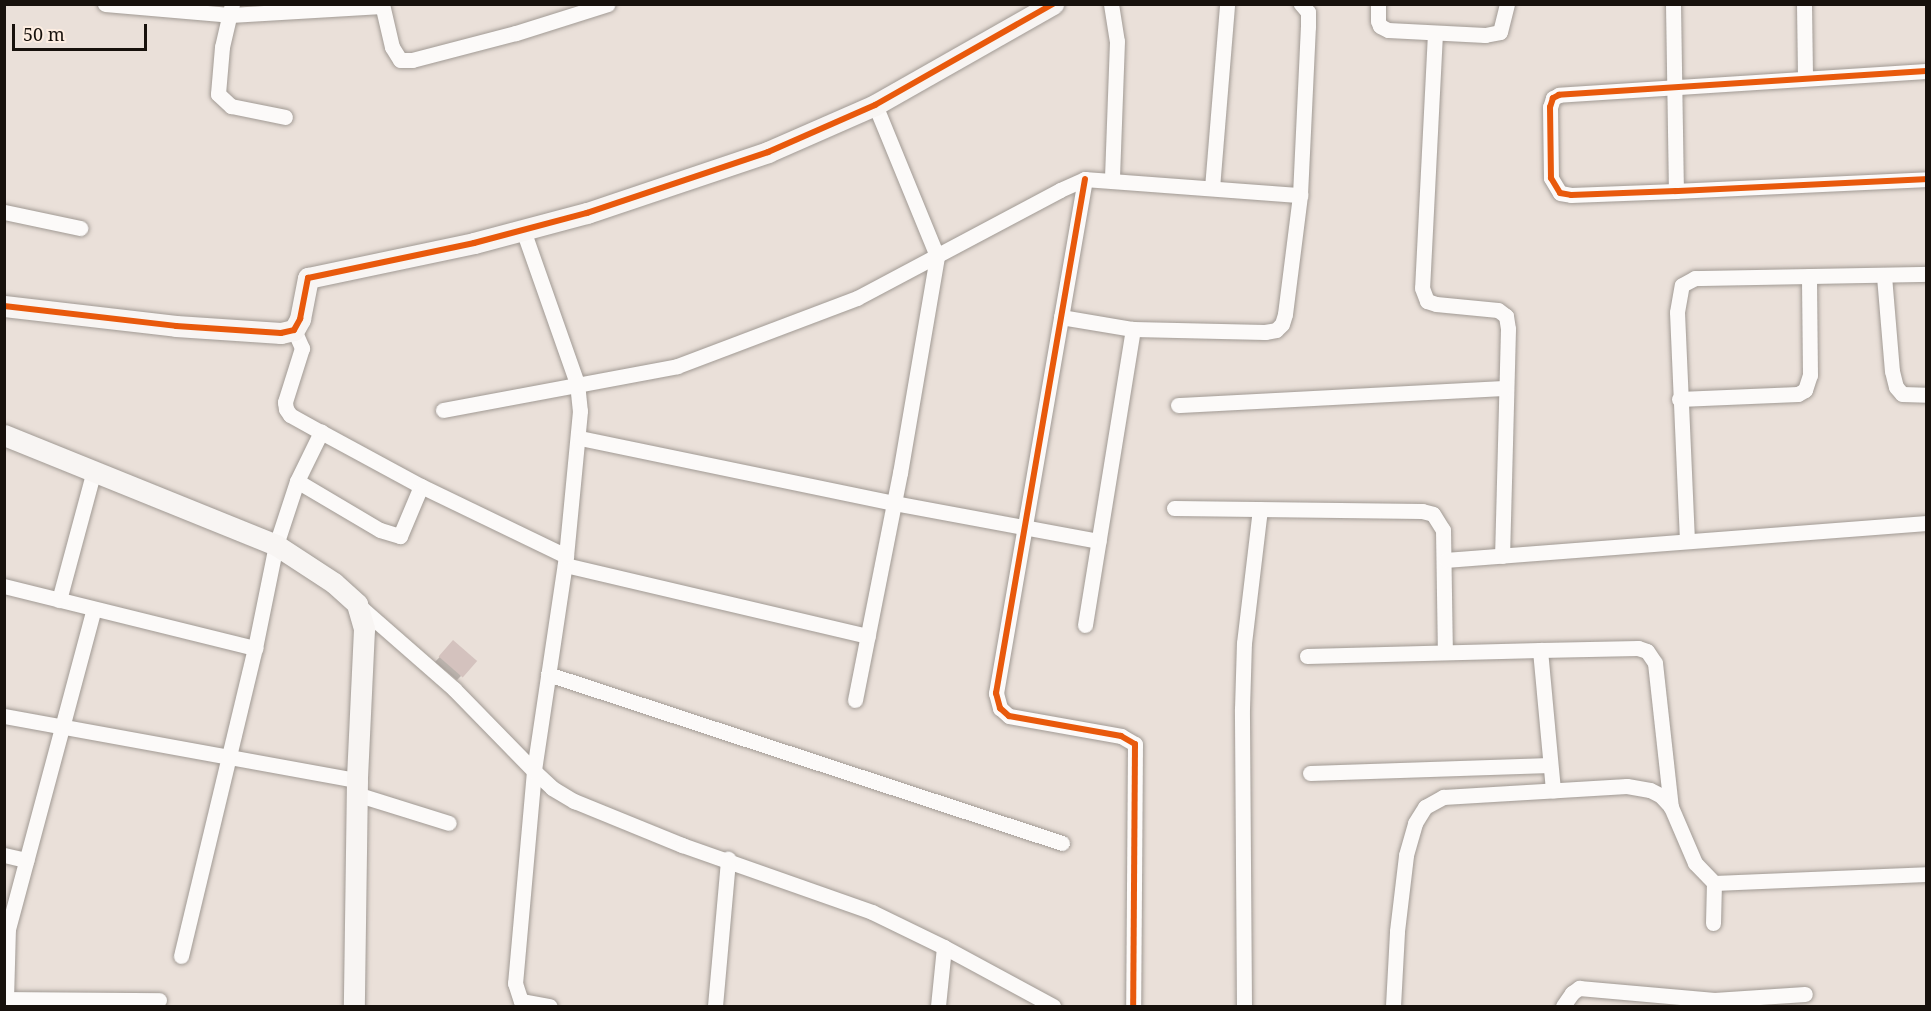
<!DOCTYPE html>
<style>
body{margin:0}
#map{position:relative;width:1931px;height:1011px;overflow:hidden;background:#eae0d9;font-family:"Noto Serif",serif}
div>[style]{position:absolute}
.shadow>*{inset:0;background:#0003}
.building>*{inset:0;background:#d4c2be;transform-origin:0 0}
.roads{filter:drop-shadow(0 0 2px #a19a94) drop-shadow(0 0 2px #a19a94)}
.street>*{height:15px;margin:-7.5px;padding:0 7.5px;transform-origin:7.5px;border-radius:7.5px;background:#fcfaf9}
.secondary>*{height:21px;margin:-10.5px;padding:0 10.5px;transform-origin:10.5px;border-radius:10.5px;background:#f8f5f3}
.cycleway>*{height:6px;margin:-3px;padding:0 3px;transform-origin:3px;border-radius:3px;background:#e8590c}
span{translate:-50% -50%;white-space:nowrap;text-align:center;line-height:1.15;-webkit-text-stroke:5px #fdede1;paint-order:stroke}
.frame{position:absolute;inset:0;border:6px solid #17110c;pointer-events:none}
.scale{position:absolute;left:12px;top:24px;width:135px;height:27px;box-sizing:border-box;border:3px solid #17110c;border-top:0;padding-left:8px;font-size:18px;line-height:21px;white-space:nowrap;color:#17110c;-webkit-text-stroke:4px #fdede1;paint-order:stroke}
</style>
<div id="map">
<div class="shadow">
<i style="clip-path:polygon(449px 647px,461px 676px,457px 680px,435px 662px)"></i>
</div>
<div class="building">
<i style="left:453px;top:640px;width:32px;height:22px;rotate:41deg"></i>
</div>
<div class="roads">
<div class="street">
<i style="left:105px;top:4px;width:125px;rotate:5deg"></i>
<i style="left:230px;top:15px;width:152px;rotate:-3.4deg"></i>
<i style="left:232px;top:4px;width:44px;rotate:103.1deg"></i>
<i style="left:222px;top:47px;width:47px;rotate:94.9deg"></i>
<i style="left:218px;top:94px;width:18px;rotate:43deg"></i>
<i style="left:231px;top:106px;width:55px;rotate:11.5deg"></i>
<i style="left:382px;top:4px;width:44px;rotate:76.9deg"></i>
<i style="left:392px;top:47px;width:15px;rotate:58deg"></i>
<i style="left:400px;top:60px;width:12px"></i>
<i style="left:412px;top:60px;width:107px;rotate:-14.6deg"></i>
<i style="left:516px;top:33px;width:96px;rotate:-17.5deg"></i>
<i style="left:1111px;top:4px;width:37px;rotate:81deg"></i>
<i style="left:1117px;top:41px;width:138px;rotate:92.1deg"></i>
<i style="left:1378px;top:4px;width:17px;rotate:90deg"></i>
<i style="left:1378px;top:21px;width:5px;rotate:68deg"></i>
<i style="left:1380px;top:26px;width:9px;rotate:27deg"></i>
<i style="left:1388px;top:30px;width:97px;rotate:3deg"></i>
<i style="left:1485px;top:35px;width:15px;rotate:-11deg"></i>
<i style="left:1500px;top:32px;width:29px;rotate:-76deg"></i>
<i style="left:1673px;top:4px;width:187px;rotate:89.1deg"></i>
<i style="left:1804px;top:4px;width:74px;rotate:89.2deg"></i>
<i style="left:1435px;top:33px;width:255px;rotate:92.9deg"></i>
<i style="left:1422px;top:288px;width:14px;rotate:69deg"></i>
<i style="left:1427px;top:301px;width:9px;rotate:18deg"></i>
<i style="left:1436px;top:304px;width:62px;rotate:5.5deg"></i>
<i style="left:1498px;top:310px;width:10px;rotate:37deg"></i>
<i style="left:1506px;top:316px;width:13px;rotate:81deg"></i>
<i style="left:1508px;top:329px;width:227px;rotate:91.5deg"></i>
<i style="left:1926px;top:71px;width:368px;rotate:176.3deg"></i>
<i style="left:1559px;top:95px;width:7px;rotate:153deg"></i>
<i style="left:1553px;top:98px;width:9px;rotate:108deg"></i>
<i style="left:1550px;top:107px;width:71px;rotate:89.2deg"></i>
<i style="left:1551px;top:178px;width:17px;rotate:59deg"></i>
<i style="left:1560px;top:193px;width:11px;rotate:10deg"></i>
<i style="left:1571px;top:195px;width:105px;rotate:-2.2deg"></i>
<i style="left:1676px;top:191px;width:250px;rotate:-2.7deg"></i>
<i style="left:1085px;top:179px;width:522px;rotate:99.82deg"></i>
<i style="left:996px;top:693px;width:16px;rotate:75deg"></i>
<i style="left:1000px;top:708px;width:12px;rotate:42deg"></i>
<i style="left:1009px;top:716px;width:114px;rotate:10.1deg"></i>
<i style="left:1121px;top:736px;width:16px;rotate:30deg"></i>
<i style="left:1135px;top:744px;width:262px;rotate:90.4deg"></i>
<i style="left:1212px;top:188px;width:185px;rotate:-85.3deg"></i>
<i style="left:4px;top:212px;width:78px;rotate:11.9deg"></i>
<i style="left:523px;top:230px;width:162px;rotate:70.6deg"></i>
<i style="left:577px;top:383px;width:28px;rotate:84deg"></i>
<i style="left:580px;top:411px;width:146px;rotate:95.5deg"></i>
<i style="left:566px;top:556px;width:217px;rotate:98.5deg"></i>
<i style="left:534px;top:771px;width:213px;rotate:95.1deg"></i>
<i style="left:515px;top:983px;width:19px;rotate:72deg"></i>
<i style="left:521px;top:1001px;width:29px;rotate:10deg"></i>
<i style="left:1884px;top:276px;width:95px;rotate:85.2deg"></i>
<i style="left:1892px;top:371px;width:16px;rotate:76deg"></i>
<i style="left:1896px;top:387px;width:9px;rotate:49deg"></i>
<i style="left:1902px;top:394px;width:24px;rotate:2deg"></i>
<i style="left:1061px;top:317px;width:73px;rotate:9.5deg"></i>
<i style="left:1133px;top:329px;width:132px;rotate:1.3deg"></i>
<i style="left:1265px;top:332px;width:11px;rotate:-10deg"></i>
<i style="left:1276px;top:330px;width:8px;rotate:-45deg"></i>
<i style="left:1282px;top:324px;width:10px;rotate:-73deg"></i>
<i style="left:1285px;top:314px;width:120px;rotate:-82.8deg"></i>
<i style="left:1300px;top:195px;width:168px;rotate:-87.3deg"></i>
<i style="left:1308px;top:27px;width:15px;rotate:-90deg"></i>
<i style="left:1308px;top:12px;width:11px;rotate:-131deg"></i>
<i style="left:294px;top:330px;width:20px;rotate:66deg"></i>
<i style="left:302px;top:348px;width:57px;rotate:107.5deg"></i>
<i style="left:285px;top:402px;width:7px;rotate:82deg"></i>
<i style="left:286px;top:409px;width:7px;rotate:56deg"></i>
<i style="left:290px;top:415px;width:35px;rotate:29deg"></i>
<i style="left:1679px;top:399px;width:119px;rotate:-2.4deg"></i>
<i style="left:1798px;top:394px;width:8px;rotate:-30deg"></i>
<i style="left:1805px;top:390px;width:16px;rotate:-72deg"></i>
<i style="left:1810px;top:375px;width:99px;rotate:-90.6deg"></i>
<i style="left:1178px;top:405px;width:328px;rotate:-3deg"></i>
<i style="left:443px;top:410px;width:238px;rotate:-10.6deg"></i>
<i style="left:677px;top:366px;width:192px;rotate:-20.7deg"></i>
<i style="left:857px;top:298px;width:230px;rotate:-28deg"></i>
<i style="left:1060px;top:190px;width:27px;rotate:-24deg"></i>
<i style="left:1085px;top:179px;width:216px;rotate:4.3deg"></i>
<i style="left:580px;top:438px;width:321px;rotate:11.7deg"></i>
<i style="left:894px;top:503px;width:208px;rotate:10.5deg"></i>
<i style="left:297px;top:481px;width:96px;rotate:30.6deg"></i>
<i style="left:380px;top:530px;width:21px;rotate:17deg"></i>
<i style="left:400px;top:536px;width:54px;rotate:-67.2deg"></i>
<i style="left:1174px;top:508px;width:248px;rotate:0.7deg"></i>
<i style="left:1422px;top:511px;width:11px;rotate:15deg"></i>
<i style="left:1433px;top:514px;width:19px;rotate:58deg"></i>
<i style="left:1443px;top:530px;width:121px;rotate:89.1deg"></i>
<i style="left:1687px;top:541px;width:229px;rotate:-92.5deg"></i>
<i style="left:1677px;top:312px;width:27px;rotate:-80deg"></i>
<i style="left:1682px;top:285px;width:15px;rotate:-28deg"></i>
<i style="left:1695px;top:278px;width:231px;rotate:-1deg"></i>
<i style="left:1446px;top:560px;width:481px;rotate:-4.4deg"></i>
<i style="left:565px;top:565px;width:311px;rotate:13.2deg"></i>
<i style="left:4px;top:586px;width:259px;rotate:13.9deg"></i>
<i style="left:59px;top:600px;width:135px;rotate:-74.9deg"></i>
<i style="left:357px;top:604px;width:129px;rotate:41.2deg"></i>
<i style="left:454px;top:689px;width:115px;rotate:45.7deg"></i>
<i style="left:534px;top:771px;width:25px;rotate:43deg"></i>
<i style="left:552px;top:788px;width:26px;rotate:31deg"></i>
<i style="left:574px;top:801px;width:117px;rotate:22.2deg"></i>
<i style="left:682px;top:845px;width:201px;rotate:19.4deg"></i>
<i style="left:872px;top:912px;width:80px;rotate:25.9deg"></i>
<i style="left:944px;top:947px;width:124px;rotate:28.4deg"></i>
<i style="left:1085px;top:625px;width:300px;rotate:-80.8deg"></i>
<i style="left:1540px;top:650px;width:141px;rotate:84.7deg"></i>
<i style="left:1307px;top:656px;width:233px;rotate:-1.5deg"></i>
<i style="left:1540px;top:650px;width:98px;rotate:-1.2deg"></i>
<i style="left:1638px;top:648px;width:9px;rotate:18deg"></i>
<i style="left:1647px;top:651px;width:14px;rotate:56deg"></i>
<i style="left:1655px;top:663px;width:145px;rotate:83.7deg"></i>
<i style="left:548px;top:674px;width:541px;rotate:18.2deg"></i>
<i style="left:855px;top:700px;width:231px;rotate:-78.8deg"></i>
<i style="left:900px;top:473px;width:220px;rotate:-80.3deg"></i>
<i style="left:937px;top:256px;width:163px;rotate:-112.3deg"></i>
<i style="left:4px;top:716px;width:359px;rotate:10.3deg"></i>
<i style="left:1310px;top:773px;width:240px;rotate:-1.9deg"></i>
<i style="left:356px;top:794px;width:97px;rotate:17.3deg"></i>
<i style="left:4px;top:855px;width:23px;rotate:13deg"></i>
<i style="left:1713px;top:923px;width:40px;rotate:-88.6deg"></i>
<i style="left:1714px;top:883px;width:212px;rotate:-2.4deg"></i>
<i style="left:181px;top:956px;width:317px;rotate:-76.5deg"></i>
<i style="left:255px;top:648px;width:105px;rotate:-78.5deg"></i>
<i style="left:276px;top:545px;width:67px;rotate:-71.8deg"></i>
<i style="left:297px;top:481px;width:55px;rotate:-63.9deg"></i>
<i style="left:321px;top:432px;width:114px;rotate:28.4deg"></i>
<i style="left:421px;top:486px;width:161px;rotate:25.8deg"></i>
<i style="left:4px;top:999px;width:155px;rotate:0.4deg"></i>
<i style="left:6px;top:999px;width:70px;rotate:-88.4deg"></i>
<i style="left:8px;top:929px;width:331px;rotate:-75deg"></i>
<i style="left:715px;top:1006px;width:148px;rotate:-84.9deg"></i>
<i style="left:938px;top:1006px;width:59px;rotate:-84.2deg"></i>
<i style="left:1244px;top:1006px;width:297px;rotate:-90.4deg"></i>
<i style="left:1242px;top:709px;width:66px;rotate:-88.3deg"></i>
<i style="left:1244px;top:643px;width:135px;rotate:-83.2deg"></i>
<i style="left:1393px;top:1006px;width:75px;rotate:-86.9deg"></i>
<i style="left:1397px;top:931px;width:77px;rotate:-83.2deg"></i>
<i style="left:1406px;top:855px;width:33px;rotate:-74deg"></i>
<i style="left:1415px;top:823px;width:19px;rotate:-58deg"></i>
<i style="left:1425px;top:807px;width:21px;rotate:-29deg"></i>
<i style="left:1443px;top:797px;width:184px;rotate:-3.4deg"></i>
<i style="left:1627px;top:786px;width:23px;rotate:10deg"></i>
<i style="left:1650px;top:790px;width:11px;rotate:27deg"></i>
<i style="left:1660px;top:795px;width:16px;rotate:47deg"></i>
<i style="left:1671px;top:807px;width:61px;rotate:66.8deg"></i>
<i style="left:1695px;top:863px;width:28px;rotate:46deg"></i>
<i style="left:1563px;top:1006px;width:16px;rotate:-55deg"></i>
<i style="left:1572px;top:993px;width:9px;rotate:-36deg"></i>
<i style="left:1579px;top:988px;width:136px;rotate:5.1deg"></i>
<i style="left:1714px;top:1000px;width:91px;rotate:-3.8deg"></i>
</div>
<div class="secondary">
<i style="left:4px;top:306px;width:173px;rotate:6.6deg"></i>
<i style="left:176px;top:326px;width:105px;rotate:3.8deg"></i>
<i style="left:281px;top:333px;width:13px;rotate:-13deg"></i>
<i style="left:294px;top:330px;width:13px;rotate:-61deg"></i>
<i style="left:300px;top:319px;width:42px;rotate:-79deg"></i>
<i style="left:308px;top:278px;width:170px;rotate:-11.9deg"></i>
<i style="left:474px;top:243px;width:117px;rotate:-14.9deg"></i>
<i style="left:587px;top:213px;width:191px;rotate:-18.6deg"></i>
<i style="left:768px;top:152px;width:117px;rotate:-23.7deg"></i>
<i style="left:875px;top:105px;width:205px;rotate:-29.6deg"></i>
<i style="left:4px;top:435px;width:293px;rotate:22deg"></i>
<i style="left:276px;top:545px;width:69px;rotate:33.2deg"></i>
<i style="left:334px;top:583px;width:31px;rotate:42deg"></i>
<i style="left:357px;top:604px;width:26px;rotate:74deg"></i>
<i style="left:364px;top:629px;width:151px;rotate:92.7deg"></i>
<i style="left:357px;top:780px;width:226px;rotate:90.8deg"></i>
</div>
</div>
<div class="cycleway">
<i style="left:1926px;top:71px;width:368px;rotate:176.3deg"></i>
<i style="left:1559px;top:95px;width:7px;rotate:153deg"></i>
<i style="left:1553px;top:98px;width:9px;rotate:108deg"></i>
<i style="left:1550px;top:107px;width:71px;rotate:89.2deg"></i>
<i style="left:1551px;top:178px;width:17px;rotate:59deg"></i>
<i style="left:1560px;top:193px;width:11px;rotate:10deg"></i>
<i style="left:1571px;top:195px;width:105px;rotate:-2.2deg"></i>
<i style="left:1676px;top:191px;width:250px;rotate:-2.7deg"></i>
<i style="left:1085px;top:179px;width:522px;rotate:99.82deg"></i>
<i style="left:996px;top:693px;width:16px;rotate:75deg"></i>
<i style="left:1000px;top:708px;width:12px;rotate:42deg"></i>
<i style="left:1009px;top:716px;width:114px;rotate:10.1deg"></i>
<i style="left:1121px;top:736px;width:16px;rotate:30deg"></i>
<i style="left:1135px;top:744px;width:262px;rotate:90.4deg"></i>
<i style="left:4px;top:306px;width:173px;rotate:6.6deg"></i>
<i style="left:176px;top:326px;width:105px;rotate:3.8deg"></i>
<i style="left:281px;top:333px;width:13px;rotate:-13deg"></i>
<i style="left:294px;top:330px;width:13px;rotate:-61deg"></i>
<i style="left:300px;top:319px;width:42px;rotate:-79deg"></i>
<i style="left:308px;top:278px;width:170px;rotate:-11.9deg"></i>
<i style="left:474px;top:243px;width:117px;rotate:-14.9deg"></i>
<i style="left:587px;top:213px;width:191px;rotate:-18.6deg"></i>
<i style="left:768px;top:152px;width:117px;rotate:-23.7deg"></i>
<i style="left:875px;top:105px;width:205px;rotate:-29.6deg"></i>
</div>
<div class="frame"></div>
<div class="scale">50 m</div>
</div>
